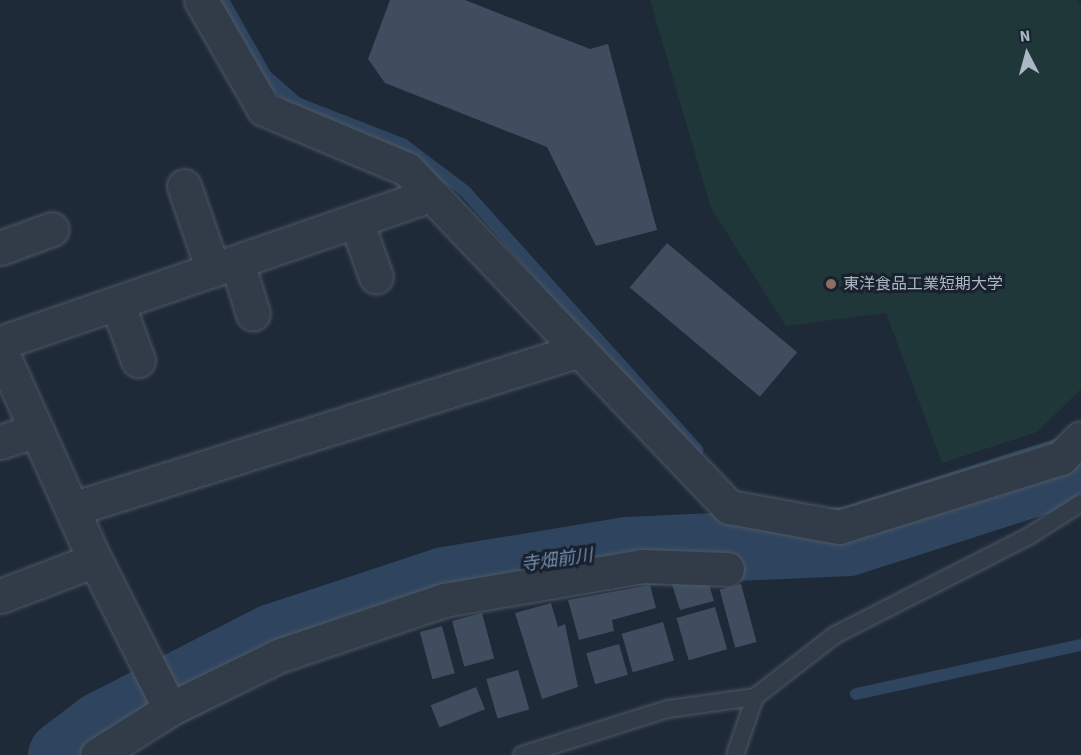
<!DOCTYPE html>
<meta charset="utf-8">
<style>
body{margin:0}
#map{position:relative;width:1081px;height:755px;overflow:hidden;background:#1e2a38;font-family:"Source Sans 3","Noto Sans JP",sans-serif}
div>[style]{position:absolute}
.green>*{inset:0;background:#203739}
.stream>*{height:12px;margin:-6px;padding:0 6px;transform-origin:6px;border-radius:6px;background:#2f455f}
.river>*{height:69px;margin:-34.5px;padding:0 34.5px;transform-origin:34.5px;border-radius:34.5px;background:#2f455f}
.building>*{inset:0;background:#3f4d5e;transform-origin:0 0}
.roads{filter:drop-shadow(0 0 2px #4d5764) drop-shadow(0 0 2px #4d5764)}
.lane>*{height:16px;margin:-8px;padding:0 8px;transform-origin:8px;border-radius:8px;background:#323c49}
.street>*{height:33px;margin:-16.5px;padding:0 16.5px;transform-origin:16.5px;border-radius:16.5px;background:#323c49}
.dots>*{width:16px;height:16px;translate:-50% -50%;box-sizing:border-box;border:3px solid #18212d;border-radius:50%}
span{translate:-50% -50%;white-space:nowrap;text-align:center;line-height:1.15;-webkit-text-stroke:6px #18212d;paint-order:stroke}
.poi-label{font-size:16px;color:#acb7c6}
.left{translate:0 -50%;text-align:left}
.water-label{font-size:18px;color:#728eb1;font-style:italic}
.north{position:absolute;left:997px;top:24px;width:60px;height:60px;-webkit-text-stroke:4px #18212d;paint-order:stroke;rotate:354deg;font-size:16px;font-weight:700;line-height:24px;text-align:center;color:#acb7c6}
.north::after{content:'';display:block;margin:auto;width:21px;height:27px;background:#acb7c6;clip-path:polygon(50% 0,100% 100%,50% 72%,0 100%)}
</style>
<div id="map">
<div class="green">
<i style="clip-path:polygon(650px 0,1076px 0,1081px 5px,1081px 389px,1037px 432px,942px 463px,886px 313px,786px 326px,711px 208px)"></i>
</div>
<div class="stream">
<i style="left:223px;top:0;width:87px;rotate:60.5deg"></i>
<i style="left:266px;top:76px;width:41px;rotate:41.1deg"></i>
<i style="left:297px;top:103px;width:115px;rotate:21.4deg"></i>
<i style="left:404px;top:145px;width:76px;rotate:37deg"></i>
<i style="left:465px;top:191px;width:348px;rotate:48.1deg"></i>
<i style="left:768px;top:527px;width:40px;rotate:26.6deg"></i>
<i style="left:856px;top:694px;width:230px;rotate:-12.3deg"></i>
</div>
<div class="river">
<i style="left:62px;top:755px;width:48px;rotate:-37.3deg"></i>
<i style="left:100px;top:726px;width:193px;rotate:-27.1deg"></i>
<i style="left:272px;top:638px;width:181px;rotate:-18.3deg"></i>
<i style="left:444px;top:581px;width:185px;rotate:-9.3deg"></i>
<i style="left:627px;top:551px;width:221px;rotate:-2.6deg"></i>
<i style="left:848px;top:541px;width:245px;rotate:-17.8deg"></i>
</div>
<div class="building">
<i style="clip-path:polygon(390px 0,465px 0,590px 49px,608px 44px,657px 230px,596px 246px,547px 147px,385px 83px,368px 59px)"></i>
<i style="left:667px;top:243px;width:170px;height:58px;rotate:40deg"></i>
<i style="clip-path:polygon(688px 579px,690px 586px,708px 581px,714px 601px,680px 610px,672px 584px)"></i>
<i style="left:741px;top:584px;width:60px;height:22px;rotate:75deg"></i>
<i style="clip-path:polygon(650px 585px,656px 608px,612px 620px,614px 631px,579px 640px,568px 600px)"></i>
<i style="clip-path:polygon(551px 603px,558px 627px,565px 624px,578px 687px,542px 699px,515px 613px)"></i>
<i style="left:715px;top:607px;width:44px;height:40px;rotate:74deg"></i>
<i style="left:482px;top:613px;width:47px;height:31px;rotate:75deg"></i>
<i style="left:663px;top:622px;width:40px;height:43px;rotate:74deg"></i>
<i style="left:442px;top:626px;width:49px;height:23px;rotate:75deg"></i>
<i style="left:619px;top:644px;width:32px;height:34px;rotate:74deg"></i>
<i style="left:518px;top:670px;width:41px;height:33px;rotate:74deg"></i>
<i style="left:476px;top:687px;width:24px;height:49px;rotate:68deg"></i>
</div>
<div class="roads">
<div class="lane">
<i style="left:522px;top:755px;width:153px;rotate:-17.5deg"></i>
<i style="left:668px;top:709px;width:88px;rotate:-7.9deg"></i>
<i style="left:755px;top:697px;width:101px;rotate:-37.8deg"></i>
<i style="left:835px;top:635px;width:218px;rotate:-27deg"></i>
<i style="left:1029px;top:536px;width:62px;rotate:-32.4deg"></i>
<i style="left:735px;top:755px;width:61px;rotate:-71deg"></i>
</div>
<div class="street">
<i style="left:201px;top:0;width:126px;rotate:60deg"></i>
<i style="left:264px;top:109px;width:155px;rotate:22.8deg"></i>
<i style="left:407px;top:169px;width:467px;rotate:46.4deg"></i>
<i style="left:729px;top:507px;width:112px;rotate:10.3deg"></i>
<i style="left:839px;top:527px;width:232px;rotate:-17.3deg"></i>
<i style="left:1061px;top:458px;width:28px;rotate:-45deg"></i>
<i style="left:184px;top:186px;width:89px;rotate:71deg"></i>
<i style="left:356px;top:221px;width:59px;rotate:70.3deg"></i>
<i style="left:0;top:248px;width:55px;rotate:-20.1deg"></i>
<i style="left:237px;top:262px;width:54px;rotate:72.9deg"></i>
<i style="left:117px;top:303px;width:61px;rotate:69.8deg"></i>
<i style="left:0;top:343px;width:455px;rotate:-19deg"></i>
<i style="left:0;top:349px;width:231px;rotate:65.8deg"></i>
<i style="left:95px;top:560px;width:102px;rotate:159.2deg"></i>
<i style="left:0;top:442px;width:38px;rotate:-18deg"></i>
<i style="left:72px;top:509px;width:532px;rotate:-17.38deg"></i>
<i style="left:95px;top:560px;width:167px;rotate:63.3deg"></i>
<i style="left:97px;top:755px;width:86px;rotate:-32.2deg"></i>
<i style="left:170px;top:709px;width:120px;rotate:-26.1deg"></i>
<i style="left:278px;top:656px;width:175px;rotate:-18.6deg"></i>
<i style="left:444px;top:600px;width:201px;rotate:-9.7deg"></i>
<i style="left:642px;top:566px;width:85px;rotate:2deg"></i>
</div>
</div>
<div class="dots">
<i style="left:831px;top:284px;background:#8d6e63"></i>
</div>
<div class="poi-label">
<span class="left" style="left:843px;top:284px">東洋食品工業短期大学</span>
</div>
<div class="water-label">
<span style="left:557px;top:561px;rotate:-8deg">寺畑前川</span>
</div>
<div class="north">N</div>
</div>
